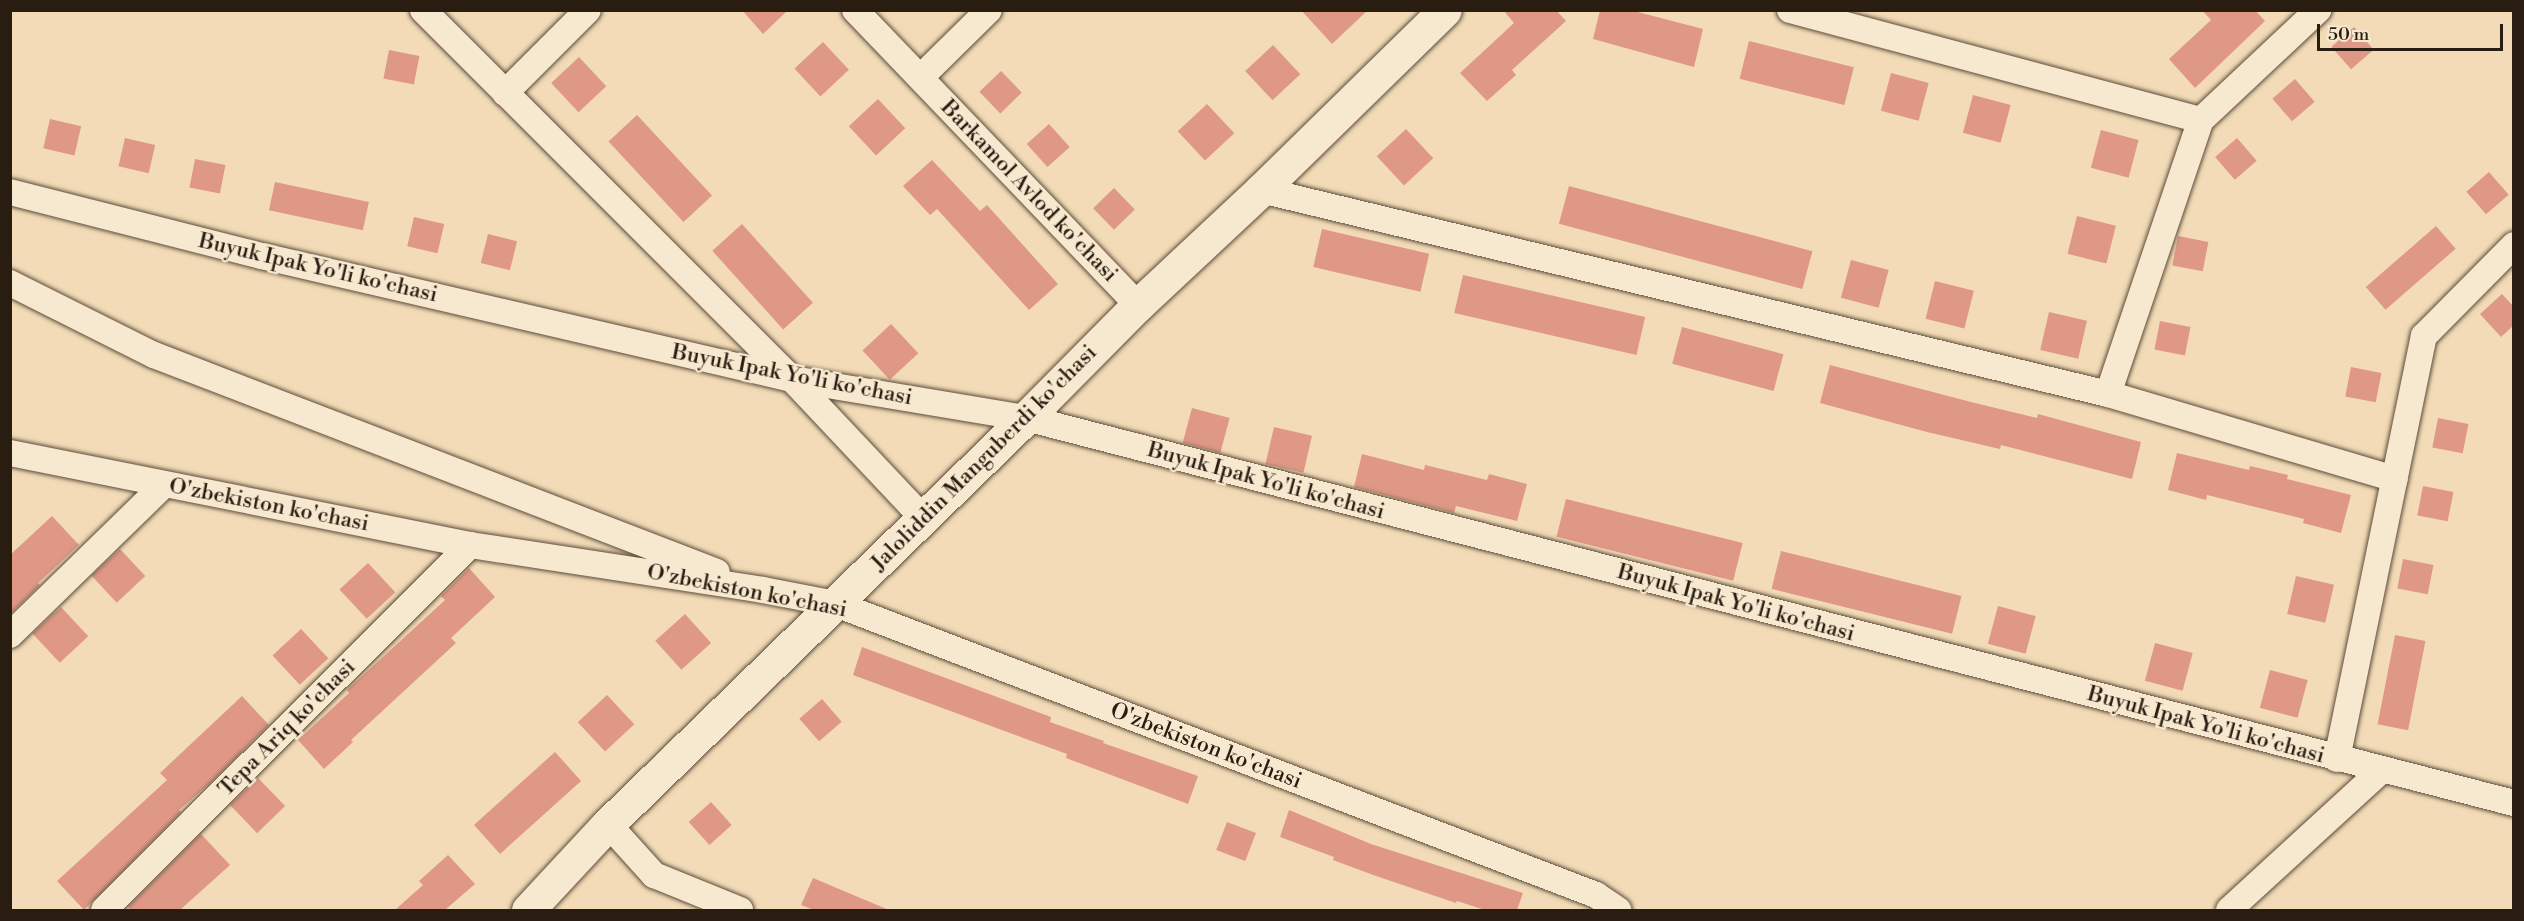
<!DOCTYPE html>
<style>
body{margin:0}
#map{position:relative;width:2524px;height:921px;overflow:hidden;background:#f3dbb7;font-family:"Libre Bodoni",serif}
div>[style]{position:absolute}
.building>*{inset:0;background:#df9886;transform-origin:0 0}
.roads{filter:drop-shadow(0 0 2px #5c4c3a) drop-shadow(0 0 2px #5c4c3a)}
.street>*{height:26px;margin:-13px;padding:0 13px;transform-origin:13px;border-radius:13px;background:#f7e8d0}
.secondary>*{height:33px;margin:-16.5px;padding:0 16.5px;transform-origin:16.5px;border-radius:16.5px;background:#f7e8d0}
span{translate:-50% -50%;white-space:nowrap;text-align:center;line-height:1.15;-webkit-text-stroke:4.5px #f7e8d0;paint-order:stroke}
.street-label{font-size:22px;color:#291c11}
.frame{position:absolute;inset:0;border:12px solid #291c11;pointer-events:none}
.scale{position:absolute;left:2317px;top:24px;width:186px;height:27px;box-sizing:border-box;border:3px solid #291c11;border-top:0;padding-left:8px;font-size:18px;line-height:21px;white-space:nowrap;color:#291c11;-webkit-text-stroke:4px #f7e8d0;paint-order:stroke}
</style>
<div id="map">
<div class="building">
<i style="clip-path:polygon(742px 10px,788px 10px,763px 34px)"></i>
<i style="clip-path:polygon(1301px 10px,1368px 10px,1332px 44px)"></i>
<i style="clip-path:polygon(1503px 10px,1556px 10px,1566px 21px,1512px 70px,1516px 75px,1487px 101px,1460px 73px,1514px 23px)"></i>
<i style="clip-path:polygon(1600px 10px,1630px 10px,1703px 29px,1694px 67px,1593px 39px)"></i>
<i style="clip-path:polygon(2202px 10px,2255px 10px,2265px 21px,2195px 88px,2169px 59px,2211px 20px)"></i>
<i style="left:2354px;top:27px;width:30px;height:30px;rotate:49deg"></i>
<i style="left:1749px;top:41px;width:108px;height:39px;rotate:14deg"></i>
<i style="left:823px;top:42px;width:38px;height:39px;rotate:47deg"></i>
<i style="left:1273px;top:45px;width:40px;height:38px;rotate:47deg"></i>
<i style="left:389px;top:50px;width:31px;height:29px;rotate:11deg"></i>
<i style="left:579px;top:57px;width:40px;height:38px;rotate:47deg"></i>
<i style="left:1001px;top:71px;width:30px;height:30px;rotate:46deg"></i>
<i style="left:1891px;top:73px;width:39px;height:39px;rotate:15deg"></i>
<i style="left:2295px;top:79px;width:30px;height:30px;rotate:49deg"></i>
<i style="left:1973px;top:95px;width:39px;height:39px;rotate:15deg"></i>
<i style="left:878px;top:99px;width:40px;height:40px;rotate:47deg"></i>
<i style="left:1207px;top:104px;width:40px;height:40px;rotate:47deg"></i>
<i style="left:637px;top:115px;width:110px;height:39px;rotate:47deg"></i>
<i style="left:50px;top:119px;width:32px;height:30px;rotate:13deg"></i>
<i style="left:1049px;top:124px;width:31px;height:30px;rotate:48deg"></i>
<i style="left:1406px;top:129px;width:40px;height:40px;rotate:47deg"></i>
<i style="left:2101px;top:130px;width:39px;height:39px;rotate:15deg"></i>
<i style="left:125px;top:138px;width:31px;height:29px;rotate:13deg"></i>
<i style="left:2237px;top:138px;width:30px;height:29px;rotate:49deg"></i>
<i style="left:195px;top:159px;width:31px;height:29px;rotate:11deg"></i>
<i style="clip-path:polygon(932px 160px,980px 211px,987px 205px,1058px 284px,1029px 310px,937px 209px,930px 215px,903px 186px)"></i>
<i style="left:2489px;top:172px;width:30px;height:30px;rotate:49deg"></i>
<i style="left:275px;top:182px;width:96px;height:29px;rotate:12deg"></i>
<i style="left:1569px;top:186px;width:252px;height:39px;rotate:15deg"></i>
<i style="left:1114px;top:188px;width:30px;height:29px;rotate:46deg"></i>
<i style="left:2077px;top:216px;width:40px;height:39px;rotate:14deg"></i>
<i style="left:414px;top:217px;width:31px;height:30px;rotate:13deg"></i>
<i style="left:742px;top:224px;width:106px;height:40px;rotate:48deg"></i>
<i style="left:2436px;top:226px;width:30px;height:93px;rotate:49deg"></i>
<i style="left:1322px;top:229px;width:110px;height:39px;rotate:13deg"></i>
<i style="left:488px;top:234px;width:30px;height:30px;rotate:14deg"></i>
<i style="left:2178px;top:236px;width:31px;height:30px;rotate:11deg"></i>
<i style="left:1851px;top:260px;width:39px;height:39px;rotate:15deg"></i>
<i style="left:1463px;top:275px;width:187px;height:39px;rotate:13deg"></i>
<i style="left:1935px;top:281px;width:40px;height:39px;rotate:14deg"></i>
<i style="clip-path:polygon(2502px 294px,2514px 307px,2514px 325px,2501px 337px,2480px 314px)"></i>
<i style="left:2049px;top:312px;width:39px;height:39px;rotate:13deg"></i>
<i style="left:2160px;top:321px;width:31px;height:29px;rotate:11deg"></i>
<i style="left:891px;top:324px;width:40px;height:39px;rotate:47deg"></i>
<i style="left:1682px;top:327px;width:105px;height:38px;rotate:15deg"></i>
<i style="clip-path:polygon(1830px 365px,1971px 402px,2037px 418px,2038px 414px,2141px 442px,2132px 479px,2001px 445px,2000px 449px,1927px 432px,1820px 403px)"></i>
<i style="left:2351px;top:367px;width:31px;height:30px;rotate:11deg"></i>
<i style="left:1192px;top:408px;width:39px;height:36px;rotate:15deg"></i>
<i style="left:2438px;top:418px;width:31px;height:30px;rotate:11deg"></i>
<i style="left:1274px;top:427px;width:39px;height:38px;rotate:13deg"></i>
<i style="clip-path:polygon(2177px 453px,2249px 470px,2250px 466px,2288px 475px,2287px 479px,2351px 495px,2341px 533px,2303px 523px,2304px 519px,2207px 495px,2206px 500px,2168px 490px)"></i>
<i style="clip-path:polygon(1362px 454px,1424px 470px,1425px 465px,1487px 480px,1489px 474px,1527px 484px,1517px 521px,1456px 506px,1454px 513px,1354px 487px)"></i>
<i style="left:2423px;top:486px;width:31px;height:30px;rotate:11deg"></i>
<i style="left:1566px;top:499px;width:182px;height:39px;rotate:14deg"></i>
<i style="clip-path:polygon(52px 516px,79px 545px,38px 583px,40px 585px,12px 612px,10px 555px)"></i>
<i style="left:120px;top:549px;width:37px;height:39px;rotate:47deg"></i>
<i style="left:1781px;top:551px;width:186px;height:39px;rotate:14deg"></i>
<i style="left:2403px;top:559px;width:31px;height:30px;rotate:11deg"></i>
<i style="left:368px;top:563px;width:40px;height:39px;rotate:47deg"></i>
<i style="clip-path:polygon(469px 568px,495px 597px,451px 638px,456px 643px,351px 740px,353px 742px,324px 769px,298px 740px,349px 693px,347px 690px,445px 600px,441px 596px)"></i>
<i style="left:2296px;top:576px;width:39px;height:39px;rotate:13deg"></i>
<i style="left:1998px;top:606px;width:39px;height:39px;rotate:15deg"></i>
<i style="left:61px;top:607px;width:40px;height:39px;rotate:47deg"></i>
<i style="left:685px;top:614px;width:39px;height:40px;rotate:48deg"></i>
<i style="left:301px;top:629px;width:40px;height:39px;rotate:47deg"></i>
<i style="left:2395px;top:635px;width:31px;height:91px;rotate:11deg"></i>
<i style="left:2155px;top:643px;width:39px;height:39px;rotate:15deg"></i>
<i style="clip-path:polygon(862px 647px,1051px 717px,1050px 722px,1104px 741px,1103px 743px,1198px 776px,1188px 804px,1066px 758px,1067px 754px,853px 675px)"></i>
<i style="left:2270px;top:670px;width:39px;height:39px;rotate:15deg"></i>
<i style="left:607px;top:695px;width:40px;height:40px;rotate:47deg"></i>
<i style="clip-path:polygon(242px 696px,269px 725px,210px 783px,179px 810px,181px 812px,84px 910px,57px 881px,167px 780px,160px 773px)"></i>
<i style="left:822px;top:699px;width:30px;height:30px;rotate:49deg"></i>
<i style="left:555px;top:752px;width:39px;height:109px;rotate:48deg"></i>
<i style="left:258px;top:778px;width:39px;height:39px;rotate:46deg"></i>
<i style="left:711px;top:802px;width:31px;height:30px;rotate:48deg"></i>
<i style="clip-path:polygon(1289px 810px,1371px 844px,1523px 893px,1517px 910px,1485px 910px,1457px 901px,1456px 903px,1376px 876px,1333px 860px,1334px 857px,1280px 837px)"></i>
<i style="left:1227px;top:822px;width:31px;height:30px;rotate:21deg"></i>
<i style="clip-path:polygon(201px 834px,230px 865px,180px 910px,131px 910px,128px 907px)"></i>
<i style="clip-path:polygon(448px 855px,475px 884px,445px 910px,395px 910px,423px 885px,419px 881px)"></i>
<i style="clip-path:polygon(813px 878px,889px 910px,814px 910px,801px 905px)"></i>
</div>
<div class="roads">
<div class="street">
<i style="left:423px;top:10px;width:522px;rotate:45deg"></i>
<i style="left:792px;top:379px;width:190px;rotate:46.7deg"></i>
<i style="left:855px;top:10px;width:409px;rotate:46.2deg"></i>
<i style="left:1790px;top:10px;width:425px;rotate:15deg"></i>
<i style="left:2201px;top:120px;width:161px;rotate:-43.2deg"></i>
<i style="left:921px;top:77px;width:95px;rotate:-44.6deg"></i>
<i style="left:505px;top:93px;width:117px;rotate:-45deg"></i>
<i style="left:1261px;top:190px;width:871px;rotate:13.54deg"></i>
<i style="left:2108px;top:394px;width:299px;rotate:16.5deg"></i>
<i style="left:10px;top:192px;width:260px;rotate:14.3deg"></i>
<i style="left:262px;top:256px;width:544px;rotate:13.07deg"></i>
<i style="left:792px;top:379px;width:237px;rotate:9.5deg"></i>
<i style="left:1026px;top:418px;width:1537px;rotate:14.51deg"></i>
<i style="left:10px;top:283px;width:161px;rotate:26.6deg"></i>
<i style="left:154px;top:355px;width:603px;rotate:21.08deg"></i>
<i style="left:2108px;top:394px;width:289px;rotate:-71.3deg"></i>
<i style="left:10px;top:453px;width:469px;rotate:11.3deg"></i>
<i style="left:470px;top:545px;width:296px;rotate:8.7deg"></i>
<i style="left:763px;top:590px;width:74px;rotate:10.9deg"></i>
<i style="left:836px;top:604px;width:814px;rotate:20.95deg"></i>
<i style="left:1596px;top:895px;width:27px;rotate:34deg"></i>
<i style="left:10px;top:635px;width:216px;rotate:-44.3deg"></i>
<i style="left:2337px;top:759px;width:432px;rotate:-78.4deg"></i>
<i style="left:2424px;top:336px;width:128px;rotate:-45.3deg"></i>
<i style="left:608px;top:824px;width:69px;rotate:48deg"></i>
<i style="left:654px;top:875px;width:93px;rotate:22.1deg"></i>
<i style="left:104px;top:910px;width:517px;rotate:-44.92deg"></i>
<i style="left:2229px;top:910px;width:207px;rotate:-42.5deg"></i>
</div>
<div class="secondary">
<i style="left:528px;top:910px;width:117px;rotate:-47.1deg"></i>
<i style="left:608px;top:824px;width:583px;rotate:-44.17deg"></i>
<i style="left:1026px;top:418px;width:159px;rotate:-45.3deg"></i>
<i style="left:1138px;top:305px;width:168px;rotate:-43.1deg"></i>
<i style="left:1261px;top:190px;width:257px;rotate:-44.4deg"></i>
</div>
</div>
<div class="street-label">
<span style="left:1029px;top:191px;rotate:46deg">Barkamol Avlod ko'chasi</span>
<span style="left:318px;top:268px;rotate:13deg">Buyuk Ipak Yo'li ko'chasi</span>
<span style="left:792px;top:375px;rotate:11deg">Buyuk Ipak Yo'li ko'chasi</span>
<span style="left:984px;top:458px;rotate:-45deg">Jaloliddin Manguberdi ko'chasi</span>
<span style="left:1266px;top:481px;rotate:15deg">Buyuk Ipak Yo'li ko'chasi</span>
<span style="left:269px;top:505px;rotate:11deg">O'zbekiston ko'chasi</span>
<span style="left:747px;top:591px;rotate:11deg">O'zbekiston ko'chasi</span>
<span style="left:1736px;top:603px;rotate:15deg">Buyuk Ipak Yo'li ko'chasi</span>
<span style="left:2206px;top:725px;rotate:15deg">Buyuk Ipak Yo'li ko'chasi</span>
<span style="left:287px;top:728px;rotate:-45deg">Tepa Ariq ko'chasi</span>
<span style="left:1206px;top:746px;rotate:21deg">O'zbekiston ko'chasi</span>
</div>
<div class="frame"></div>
<div class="scale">50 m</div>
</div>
